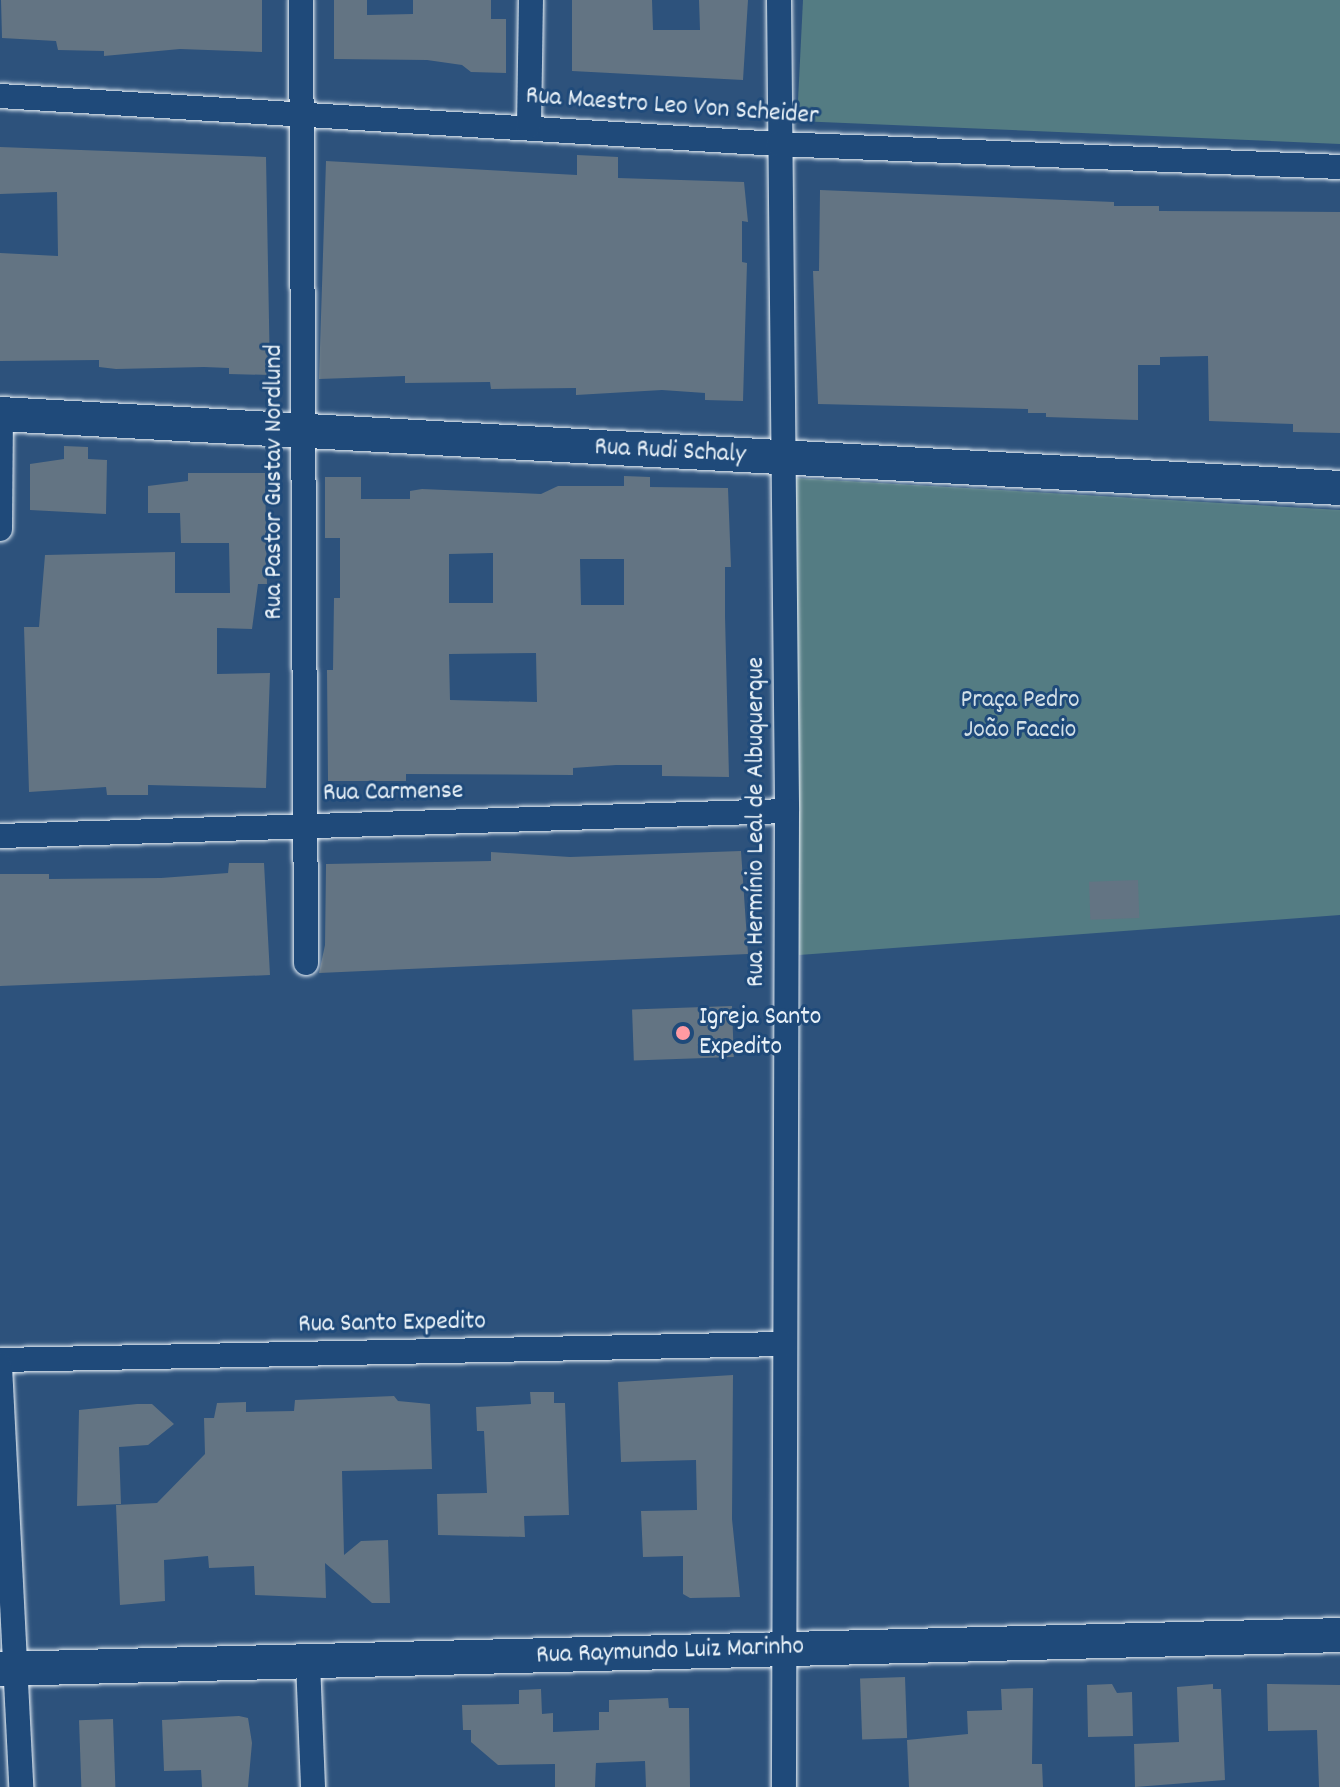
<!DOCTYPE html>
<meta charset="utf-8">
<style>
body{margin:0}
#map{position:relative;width:1340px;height:1787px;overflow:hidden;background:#2d527c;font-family:Dekko,sans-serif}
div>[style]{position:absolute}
.green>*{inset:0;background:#547c83}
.building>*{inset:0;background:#637483;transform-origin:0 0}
.roads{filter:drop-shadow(0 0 2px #e8f1f8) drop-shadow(0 0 2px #e8f1f8)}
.street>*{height:24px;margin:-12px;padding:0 12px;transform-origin:12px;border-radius:12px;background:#1f4a7a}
.secondary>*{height:34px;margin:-17px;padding:0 17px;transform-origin:17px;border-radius:17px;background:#1f4a7a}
.dots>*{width:22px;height:22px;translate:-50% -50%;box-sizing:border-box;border:4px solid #1f4a7a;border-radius:50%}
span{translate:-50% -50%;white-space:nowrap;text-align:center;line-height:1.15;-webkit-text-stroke:6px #1f4a7a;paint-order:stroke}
.street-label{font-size:26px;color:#e8f1f8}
.park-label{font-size:26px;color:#d2dfe6}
.poi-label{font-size:26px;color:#e8f1f8}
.left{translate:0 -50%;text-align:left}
</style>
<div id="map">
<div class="green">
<i style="clip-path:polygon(803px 0,1340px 0,1340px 144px,797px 121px)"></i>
<i style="clip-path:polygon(796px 478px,1340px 510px,1340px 915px,799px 955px)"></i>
</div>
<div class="building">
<i style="clip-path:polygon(1px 0,262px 0,262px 52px,180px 49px,104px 56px,104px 51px,58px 50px,56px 41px,2px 38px)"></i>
<i style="clip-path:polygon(334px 0,367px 0,367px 15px,413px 14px,413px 0,491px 0,491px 19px,506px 19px,506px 73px,471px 72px,462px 65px,427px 60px,334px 59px)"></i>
<i style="clip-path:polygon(572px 0,652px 0,653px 30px,700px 30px,699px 0,748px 0,743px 80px,572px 71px)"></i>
<i style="clip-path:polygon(0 147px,266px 157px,270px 375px,229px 374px,229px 368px,204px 367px,116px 369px,99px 367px,99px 360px,0 361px,0 253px,58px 256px,57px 192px,0 194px)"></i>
<i style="clip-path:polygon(577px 155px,618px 157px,618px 178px,744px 182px,748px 222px,742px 221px,742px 262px,747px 263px,743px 401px,705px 400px,705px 393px,662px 390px,576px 395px,576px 388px,491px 389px,490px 382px,405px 383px,405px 376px,319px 379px,326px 161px,577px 175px)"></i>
<i style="clip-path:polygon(820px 190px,1114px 202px,1114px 206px,1159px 206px,1159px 211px,1340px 212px,1340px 433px,1293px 432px,1293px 424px,1209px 421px,1208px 356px,1160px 357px,1160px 365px,1138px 365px,1138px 420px,1046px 417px,1046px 413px,1028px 413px,1028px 409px,818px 404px,813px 271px,819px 271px)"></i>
<i style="clip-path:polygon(64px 446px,88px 447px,88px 459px,107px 460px,106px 514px,30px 510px,30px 464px,64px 459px)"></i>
<i style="clip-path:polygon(188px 473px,265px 473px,267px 584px,258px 584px,252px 629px,217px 628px,217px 674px,270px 673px,266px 788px,148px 785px,148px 795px,107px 795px,106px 787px,29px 792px,24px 627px,39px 627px,45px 555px,175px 552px,175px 593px,230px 593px,229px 543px,181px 543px,180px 513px,148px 513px,148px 486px,188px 481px)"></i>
<i style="clip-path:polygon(evenodd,624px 476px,650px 477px,650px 487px,728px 488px,731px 567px,725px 567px,725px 616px,729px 777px,662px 776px,662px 765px,616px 765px,573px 768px,573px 775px,406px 774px,406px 781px,328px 781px,327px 670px,333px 670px,334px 598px,340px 598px,340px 538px,325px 538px,325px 477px,361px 477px,361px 499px,410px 499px,410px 491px,422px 489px,541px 494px,558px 486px,624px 486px,624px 476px,493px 553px,493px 603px,449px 603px,449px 554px,493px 553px,624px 476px,580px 559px,624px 559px,624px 605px,581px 605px,580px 559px,624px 476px,536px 653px,537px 702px,450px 700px,449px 654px,536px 653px)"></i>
<i style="clip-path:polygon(741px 851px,748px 954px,319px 973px,325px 945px,326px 864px,491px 861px,491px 852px,570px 857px)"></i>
<i style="clip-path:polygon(229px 863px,264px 863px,270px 975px,0 986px,0 874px,49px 874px,49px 879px,161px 878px,228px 873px)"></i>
<i style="left:1138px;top:880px;width:38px;height:49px;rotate:88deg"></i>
<i style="left:732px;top:1006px;width:51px;height:100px;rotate:88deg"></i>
<i style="clip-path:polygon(733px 1375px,732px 1519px,740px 1597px,690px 1598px,683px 1594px,683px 1556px,643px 1557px,641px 1511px,697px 1510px,696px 1460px,621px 1462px,618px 1382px)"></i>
<i style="clip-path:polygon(530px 1392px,554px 1392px,554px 1403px,565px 1403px,569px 1515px,524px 1516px,525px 1537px,438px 1535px,437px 1494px,487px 1493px,484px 1431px,477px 1431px,476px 1407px,531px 1404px)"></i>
<i style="clip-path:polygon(394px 1396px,398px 1401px,430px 1404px,432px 1469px,342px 1471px,344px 1555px,361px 1541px,388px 1540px,390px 1603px,372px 1603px,325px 1563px,326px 1598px,255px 1595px,254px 1566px,209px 1568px,208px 1556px,164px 1560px,165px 1601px,120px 1605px,116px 1505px,157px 1503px,205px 1454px,204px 1418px,214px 1418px,217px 1403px,246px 1402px,246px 1412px,294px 1411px,295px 1400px)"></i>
<i style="clip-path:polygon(137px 1404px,152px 1404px,174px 1424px,148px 1445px,119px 1447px,121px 1504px,77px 1506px,79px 1410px)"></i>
<i style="left:905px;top:1677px;width:61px;height:45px;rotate:88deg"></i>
<i style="clip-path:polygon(1112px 1684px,1117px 1693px,1132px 1692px,1133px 1736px,1088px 1737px,1087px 1685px)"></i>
<i style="clip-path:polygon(1213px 1684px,1213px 1689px,1221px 1689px,1225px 1780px,1135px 1787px,1134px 1744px,1179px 1742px,1177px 1687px)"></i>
<i style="clip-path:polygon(1267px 1684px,1340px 1685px,1340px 1787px,1319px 1787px,1317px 1730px,1268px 1731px)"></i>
<i style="clip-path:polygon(1033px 1688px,1032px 1764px,1042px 1764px,1043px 1787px,909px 1787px,907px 1740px,968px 1734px,967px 1711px,1002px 1710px,1001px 1689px)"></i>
<i style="clip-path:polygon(541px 1689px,542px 1714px,553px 1713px,553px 1732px,599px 1730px,599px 1712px,609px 1712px,609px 1700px,668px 1698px,669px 1708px,689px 1708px,690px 1787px,646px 1787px,645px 1761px,596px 1763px,595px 1787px,555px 1787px,555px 1764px,498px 1765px,471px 1742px,471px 1730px,463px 1730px,462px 1705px,519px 1704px,519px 1690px)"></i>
<i style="clip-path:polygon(239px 1716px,248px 1718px,252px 1743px,248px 1787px,202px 1787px,201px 1770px,164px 1771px,162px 1720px)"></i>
<i style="left:113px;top:1719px;width:68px;height:34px;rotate:88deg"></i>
</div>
<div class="roads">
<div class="street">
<i style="left:301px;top:0;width:963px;rotate:89.7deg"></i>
<i style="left:779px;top:0;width:811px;rotate:89.43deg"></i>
<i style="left:787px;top:811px;width:976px;rotate:90.18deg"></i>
<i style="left:0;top:96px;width:779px;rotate:3.53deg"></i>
<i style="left:778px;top:144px;width:562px;rotate:2.34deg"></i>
<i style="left:529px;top:126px;width:126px;rotate:-89.1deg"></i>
<i style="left:0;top:529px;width:115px;rotate:-89.5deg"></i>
<i style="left:0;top:836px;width:787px;rotate:-1.82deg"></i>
<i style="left:0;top:1360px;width:785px;rotate:-1.17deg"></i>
<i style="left:0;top:1366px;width:422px;rotate:87.1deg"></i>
<i style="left:308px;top:1662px;width:125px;rotate:87.7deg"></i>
</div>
<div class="secondary">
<i style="left:0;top:414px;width:1342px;rotate:3.16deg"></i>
<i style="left:0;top:1669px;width:1340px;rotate:-1.45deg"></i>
</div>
</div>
<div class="dots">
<i style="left:683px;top:1033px;background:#ff9aa2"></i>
</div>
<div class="street-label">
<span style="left:672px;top:107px;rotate:4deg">Rua Maestro Leo Von Scheider</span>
<span style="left:670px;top:452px;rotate:3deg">Rua Rudi Schaly</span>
<span style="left:275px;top:482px;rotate:-90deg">Rua Pastor Gustav Nordlund</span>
<span style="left:393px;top:793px;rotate:-1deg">Rua Carmense</span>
<span style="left:757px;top:822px;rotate:-90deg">Rua Hermínio Leal de Albuquerque</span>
<span style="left:392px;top:1324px;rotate:-1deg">Rua Santo Expedito</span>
<span style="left:670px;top:1652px;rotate:-2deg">Rua Raymundo Luiz Marinho</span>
</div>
<div class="park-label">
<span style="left:1020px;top:716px">Praça Pedro<br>João Faccio</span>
</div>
<div class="poi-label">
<span class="left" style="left:699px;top:1033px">Igreja Santo<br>Expedito</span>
</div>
</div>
